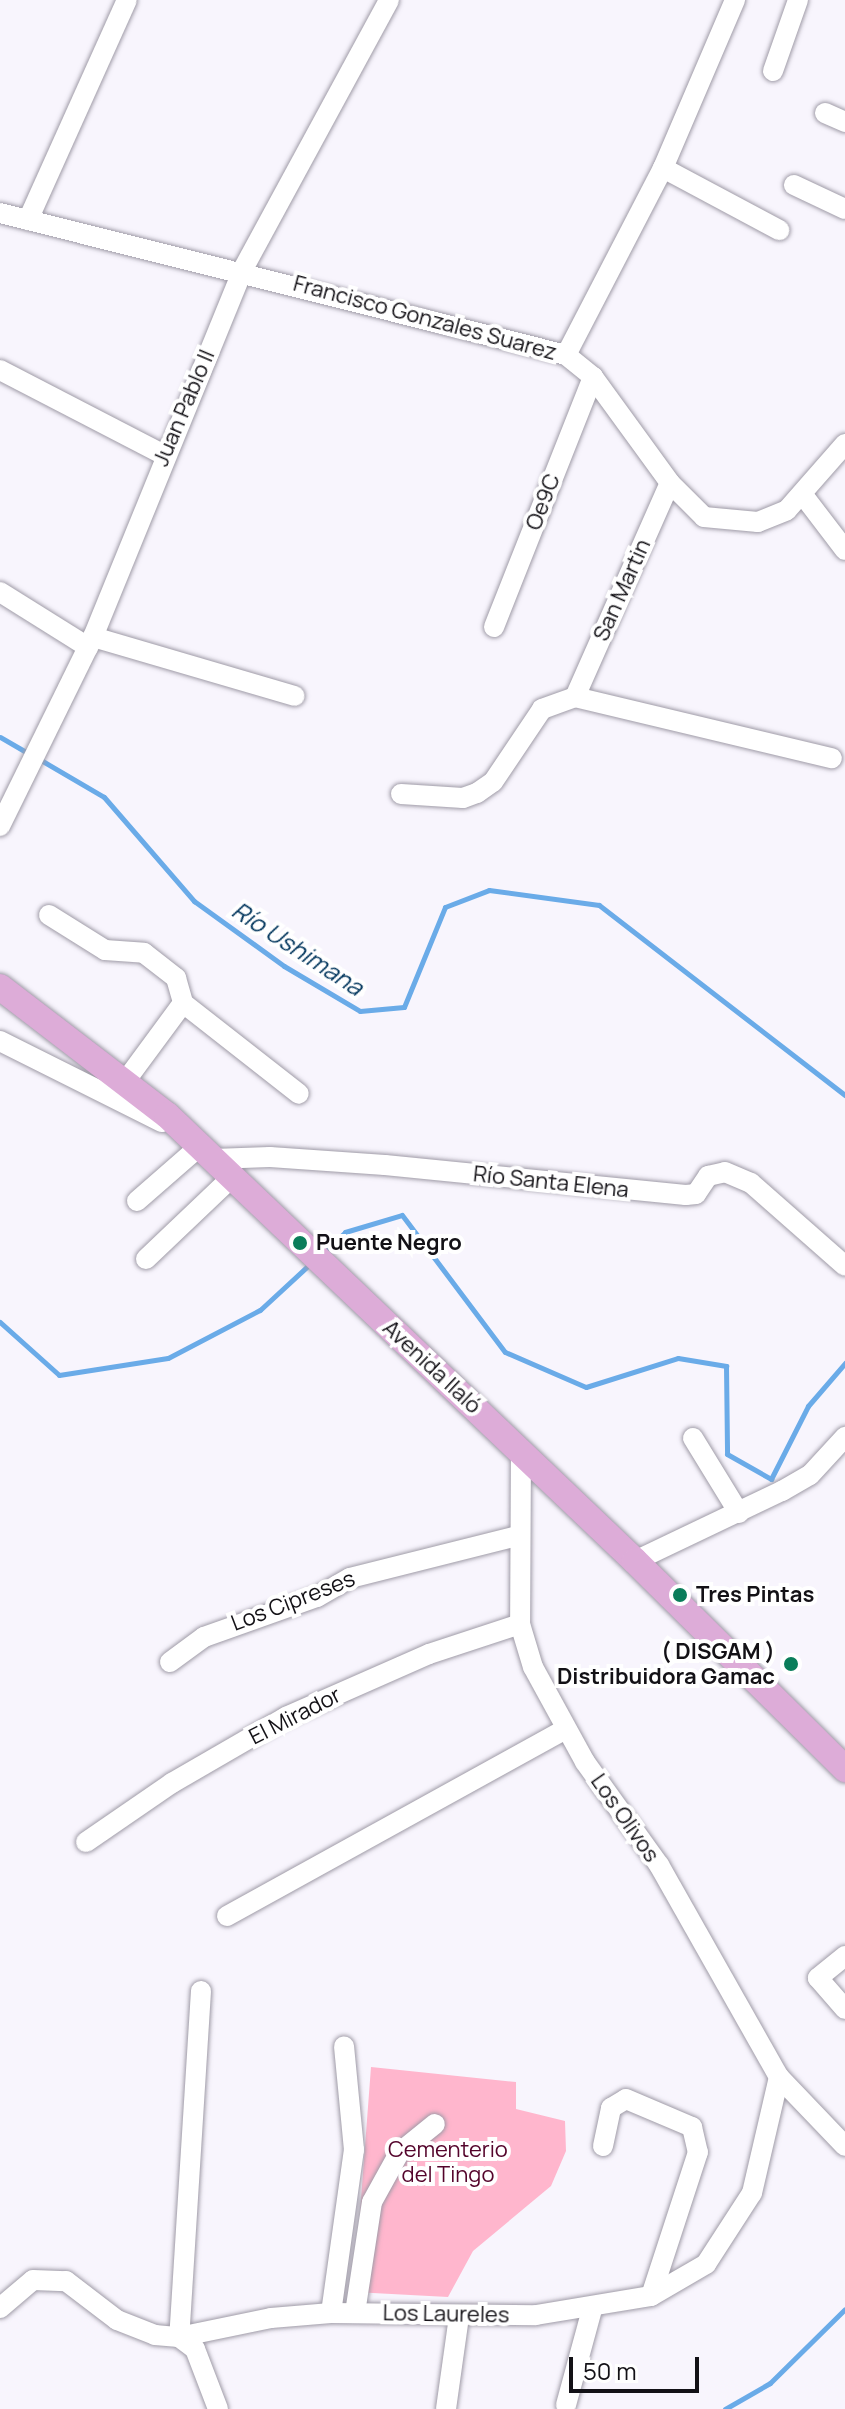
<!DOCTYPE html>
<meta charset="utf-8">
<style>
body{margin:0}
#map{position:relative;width:845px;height:2409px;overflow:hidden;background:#f8f5fd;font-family:Manrope,sans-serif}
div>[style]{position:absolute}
.green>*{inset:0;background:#ffb6cd}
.stream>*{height:5px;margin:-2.5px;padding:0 2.5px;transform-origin:2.5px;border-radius:2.5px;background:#6aabe8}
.roads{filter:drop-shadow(0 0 2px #9f9ba7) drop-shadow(0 0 2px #9f9ba7)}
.minor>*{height:20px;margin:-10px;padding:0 10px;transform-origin:10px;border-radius:10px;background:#fff}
.major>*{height:26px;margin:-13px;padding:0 13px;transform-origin:13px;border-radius:13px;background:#ddacd8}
.dots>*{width:22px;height:22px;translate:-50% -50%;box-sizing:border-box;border:4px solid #fff;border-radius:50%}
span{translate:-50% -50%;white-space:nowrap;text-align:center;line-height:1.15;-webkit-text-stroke:8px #fff;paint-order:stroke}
.street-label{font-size:22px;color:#131116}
.poi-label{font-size:22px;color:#131116;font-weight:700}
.left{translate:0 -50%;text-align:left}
.right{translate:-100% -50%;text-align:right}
.park-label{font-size:22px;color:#54042b}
.water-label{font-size:24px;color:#01355c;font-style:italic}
.scale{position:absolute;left:569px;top:2357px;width:130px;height:36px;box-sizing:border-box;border:4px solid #131116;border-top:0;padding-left:10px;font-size:24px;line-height:28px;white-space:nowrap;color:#131116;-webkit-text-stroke:6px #fff;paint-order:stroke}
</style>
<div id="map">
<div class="green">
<i style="clip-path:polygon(371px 2067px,516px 2082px,516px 2109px,565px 2121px,566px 2151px,551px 2186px,473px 2251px,448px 2297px,354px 2292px)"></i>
</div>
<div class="stream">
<i style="left:0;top:737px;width:34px;rotate:30deg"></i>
<i style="left:39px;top:759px;width:75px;rotate:30.3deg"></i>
<i style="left:104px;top:797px;width:138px;rotate:49.1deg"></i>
<i style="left:194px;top:901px;width:111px;rotate:35.8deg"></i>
<i style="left:284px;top:966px;width:88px;rotate:30.6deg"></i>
<i style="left:360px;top:1011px;width:44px;rotate:-5.2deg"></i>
<i style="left:404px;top:1007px;width:108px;rotate:-67.7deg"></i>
<i style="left:445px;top:907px;width:47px;rotate:-21.1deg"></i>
<i style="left:489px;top:890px;width:111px;rotate:7.8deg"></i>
<i style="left:599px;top:905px;width:311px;rotate:37.7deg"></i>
<i style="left:322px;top:1253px;width:31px;rotate:-42deg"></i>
<i style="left:345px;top:1232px;width:59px;rotate:-16.6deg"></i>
<i style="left:402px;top:1215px;width:171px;rotate:53.1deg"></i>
<i style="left:505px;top:1352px;width:88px;rotate:23.4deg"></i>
<i style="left:586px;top:1387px;width:96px;rotate:-17.5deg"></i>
<i style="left:678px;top:1358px;width:49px;rotate:9.5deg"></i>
<i style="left:726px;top:1366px;width:88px;rotate:89.3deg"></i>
<i style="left:727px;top:1454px;width:51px;rotate:29.6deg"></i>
<i style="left:771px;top:1479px;width:82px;rotate:-63.1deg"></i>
<i style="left:808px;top:1406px;width:57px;rotate:-49.3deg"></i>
<i style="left:0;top:1322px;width:79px;rotate:41.9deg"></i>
<i style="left:59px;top:1375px;width:110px;rotate:-8.9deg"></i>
<i style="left:168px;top:1358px;width:104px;rotate:-27.6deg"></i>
<i style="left:260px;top:1310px;width:69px;rotate:-42.7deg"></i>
<i style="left:725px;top:2409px;width:52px;rotate:-30deg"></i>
<i style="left:770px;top:2383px;width:105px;rotate:-44.6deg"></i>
</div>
<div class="roads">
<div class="minor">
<i style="left:773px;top:71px;width:75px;rotate:-70.6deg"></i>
<i style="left:825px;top:113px;width:22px;rotate:24deg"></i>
<i style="left:663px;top:168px;width:183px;rotate:-66.8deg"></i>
<i style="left:794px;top:185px;width:56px;rotate:25.2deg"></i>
<i style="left:0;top:213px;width:584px;rotate:14.08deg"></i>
<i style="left:566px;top:355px;width:35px;rotate:39deg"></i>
<i style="left:593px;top:377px;width:131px;rotate:54deg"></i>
<i style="left:670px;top:483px;width:48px;rotate:45deg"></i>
<i style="left:704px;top:517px;width:54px;rotate:5.3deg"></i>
<i style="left:758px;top:522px;width:31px;rotate:-22deg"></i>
<i style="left:787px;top:510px;width:88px;rotate:-48.7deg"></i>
<i style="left:28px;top:220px;width:241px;rotate:-65.8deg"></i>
<i style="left:566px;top:355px;width:211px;rotate:-62.6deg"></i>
<i style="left:663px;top:168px;width:132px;rotate:28.1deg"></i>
<i style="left:0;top:370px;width:185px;rotate:27.4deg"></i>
<i style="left:803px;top:495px;width:69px;rotate:52.6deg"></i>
<i style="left:0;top:592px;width:104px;rotate:32deg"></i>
<i style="left:494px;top:627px;width:269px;rotate:-68.4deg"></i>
<i style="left:93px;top:637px;width:210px;rotate:16.3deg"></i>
<i style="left:575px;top:697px;width:234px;rotate:-66.1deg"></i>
<i style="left:401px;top:794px;width:62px;rotate:3.7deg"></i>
<i style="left:463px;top:798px;width:15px;rotate:-20deg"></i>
<i style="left:477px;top:793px;width:19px;rotate:-35deg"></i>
<i style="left:493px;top:782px;width:88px;rotate:-56.1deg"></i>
<i style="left:542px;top:709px;width:35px;rotate:-20deg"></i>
<i style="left:575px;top:697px;width:264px;rotate:13.4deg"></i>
<i style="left:0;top:826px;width:211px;rotate:-63.8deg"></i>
<i style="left:93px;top:637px;width:395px;rotate:-67.8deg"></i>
<i style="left:242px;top:271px;width:308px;rotate:-61.5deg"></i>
<i style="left:49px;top:915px;width:66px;rotate:32deg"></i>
<i style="left:105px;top:950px;width:39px;rotate:4deg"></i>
<i style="left:144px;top:953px;width:41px;rotate:38deg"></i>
<i style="left:176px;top:978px;width:26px;rotate:74deg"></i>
<i style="left:183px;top:1003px;width:94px;rotate:126.4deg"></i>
<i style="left:183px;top:1003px;width:147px;rotate:38.1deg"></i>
<i style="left:0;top:1041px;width:181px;rotate:26.6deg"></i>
<i style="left:213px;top:1159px;width:57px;rotate:-2deg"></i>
<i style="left:270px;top:1157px;width:115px;rotate:4deg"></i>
<i style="left:385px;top:1165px;width:302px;rotate:5.7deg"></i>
<i style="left:686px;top:1195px;width:10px;rotate:-6deg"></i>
<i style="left:696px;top:1194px;width:22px;rotate:-56deg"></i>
<i style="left:708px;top:1176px;width:17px;rotate:-13deg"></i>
<i style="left:725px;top:1172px;width:28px;rotate:23deg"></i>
<i style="left:751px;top:1183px;width:125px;rotate:41.4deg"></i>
<i style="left:137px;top:1201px;width:84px;rotate:-41.1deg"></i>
<i style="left:146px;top:1259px;width:119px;rotate:-43.6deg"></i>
<i style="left:693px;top:1438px;width:88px;rotate:58.5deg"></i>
<i style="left:521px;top:1450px;width:174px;rotate:90.3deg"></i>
<i style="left:520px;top:1624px;width:45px;rotate:73.2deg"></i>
<i style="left:533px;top:1667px;width:108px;rotate:61.3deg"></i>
<i style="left:585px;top:1762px;width:127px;rotate:54.3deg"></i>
<i style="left:659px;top:1865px;width:244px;rotate:60.5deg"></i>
<i style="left:779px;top:2077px;width:95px;rotate:46.3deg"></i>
<i style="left:635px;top:1561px;width:163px;rotate:-25.5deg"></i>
<i style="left:782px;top:1491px;width:32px;rotate:-30deg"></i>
<i style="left:810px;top:1475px;width:52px;rotate:-47.4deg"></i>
<i style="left:170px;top:1662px;width:42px;rotate:-36.3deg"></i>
<i style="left:204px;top:1637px;width:120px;rotate:-19.5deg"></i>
<i style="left:317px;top:1597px;width:38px;rotate:-30deg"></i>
<i style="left:350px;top:1578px;width:172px;rotate:-14.1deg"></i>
<i style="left:86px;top:1842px;width:104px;rotate:-34.5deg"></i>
<i style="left:172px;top:1783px;width:132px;rotate:-30.1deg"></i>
<i style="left:286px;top:1717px;width:156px;rotate:-23.8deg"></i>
<i style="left:429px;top:1654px;width:96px;rotate:-18.2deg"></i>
<i style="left:227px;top:1916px;width:387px;rotate:-28.9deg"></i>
<i style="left:845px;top:1956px;width:35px;rotate:141deg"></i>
<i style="left:818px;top:1978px;width:41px;rotate:48.9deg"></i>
<i style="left:201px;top:1991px;width:347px;rotate:93.6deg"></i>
<i style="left:179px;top:2337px;width:20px;rotate:37deg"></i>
<i style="left:195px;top:2349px;width:64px;rotate:69deg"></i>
<i style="left:603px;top:2146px;width:39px;rotate:-78deg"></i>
<i style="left:611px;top:2108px;width:17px;rotate:-31deg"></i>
<i style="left:626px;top:2099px;width:72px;rotate:23deg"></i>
<i style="left:692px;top:2127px;width:26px;rotate:77deg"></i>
<i style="left:698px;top:2152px;width:151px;rotate:108.1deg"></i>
<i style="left:0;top:2308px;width:43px;rotate:-40.3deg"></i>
<i style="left:33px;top:2280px;width:33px;rotate:2deg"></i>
<i style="left:66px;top:2281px;width:64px;rotate:37.4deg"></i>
<i style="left:117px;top:2320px;width:41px;rotate:21.5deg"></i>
<i style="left:155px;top:2335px;width:24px;rotate:5deg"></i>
<i style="left:179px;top:2337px;width:94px;rotate:-11.7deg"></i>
<i style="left:271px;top:2318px;width:60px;rotate:-4.8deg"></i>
<i style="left:331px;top:2313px;width:205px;rotate:0.6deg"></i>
<i style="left:536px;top:2315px;width:117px;rotate:-9.4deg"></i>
<i style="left:651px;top:2296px;width:64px;rotate:-30.2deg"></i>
<i style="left:706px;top:2264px;width:85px;rotate:-57.1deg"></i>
<i style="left:752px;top:2193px;width:119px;rotate:-76.9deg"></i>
<i style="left:331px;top:2313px;width:165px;rotate:-82deg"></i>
<i style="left:354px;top:2150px;width:104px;rotate:-95.5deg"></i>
<i style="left:355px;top:2313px;width:112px;rotate:-81.3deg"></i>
<i style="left:372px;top:2202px;width:56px;rotate:-61.1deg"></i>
<i style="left:399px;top:2153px;width:46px;rotate:-38.9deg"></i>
<i style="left:566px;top:2405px;width:99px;rotate:-74.8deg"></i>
<i style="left:446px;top:2409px;width:94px;rotate:-82deg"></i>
</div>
<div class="major">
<i style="left:0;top:987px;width:210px;rotate:37.5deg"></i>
<i style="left:167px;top:1115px;width:646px;rotate:43.62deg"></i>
<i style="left:635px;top:1561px;width:296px;rotate:44.7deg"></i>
</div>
</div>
<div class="dots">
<i style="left:300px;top:1243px;background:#0a7d5a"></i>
<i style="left:680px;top:1595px;background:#0a7d5a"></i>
<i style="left:791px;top:1664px;background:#0a7d5a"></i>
</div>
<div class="street-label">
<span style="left:425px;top:318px;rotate:15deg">Francisco Gonzales Suarez</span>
<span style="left:184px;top:408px;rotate:-67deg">Juan Pablo II</span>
<span style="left:543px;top:502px;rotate:-69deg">Oe9C</span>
<span style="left:622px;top:590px;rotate:-66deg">San Martin</span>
<span style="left:551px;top:1182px;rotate:6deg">Río Santa Elena</span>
<span style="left:432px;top:1367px;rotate:43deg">Avenida Ilaló</span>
<span style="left:293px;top:1601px;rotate:-21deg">Los Cipreses</span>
<span style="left:295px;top:1716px;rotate:-27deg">El Mirador</span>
<span style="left:625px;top:1818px;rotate:55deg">Los Olivos</span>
<span style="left:446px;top:2314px;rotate:1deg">Los Laureles</span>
</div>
<div class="poi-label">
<span class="left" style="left:316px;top:1243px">Puente Negro</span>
<span class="left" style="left:696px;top:1595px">Tres Pintas</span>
<span class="right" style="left:775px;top:1664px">( DISGAM )<br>Distribuidora Gamac</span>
</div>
<div class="park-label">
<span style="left:448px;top:2162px">Cementerio<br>del Tingo</span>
</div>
<div class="water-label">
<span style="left:298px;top:948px;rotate:33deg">Río Ushimana</span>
</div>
<div class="scale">50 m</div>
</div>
